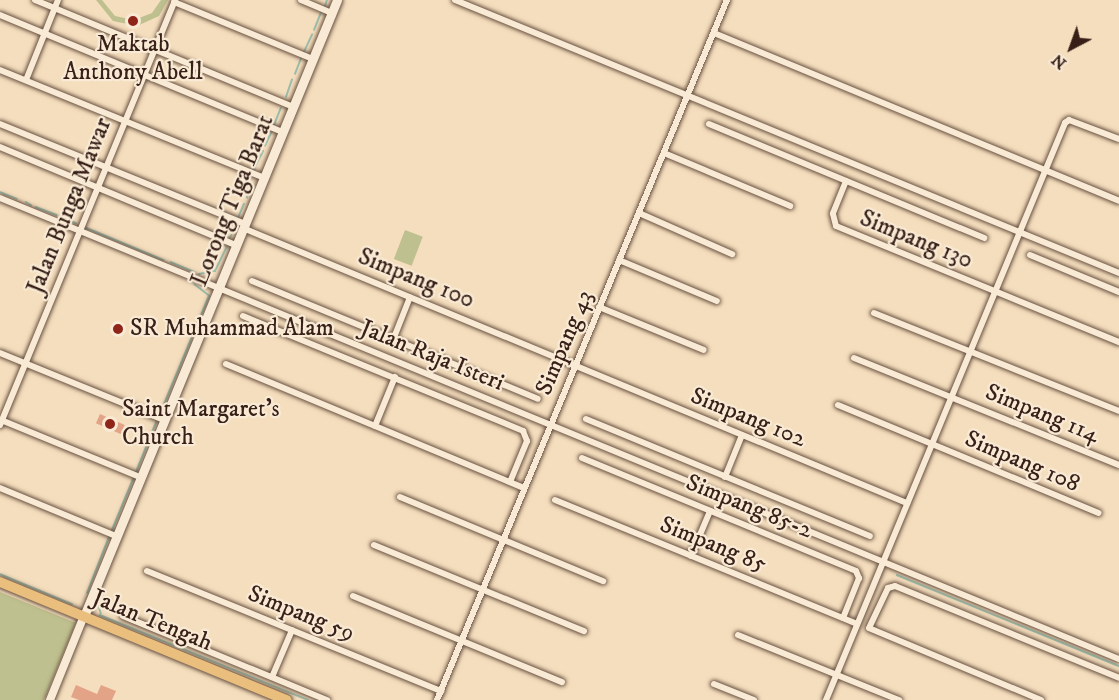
<!DOCTYPE html>
<style>
body{margin:0}
#map{position:relative;width:1119px;height:700px;overflow:hidden;background:#f5debd;font-family:"IM FELL DW Pica",serif}
div>[style]{position:absolute}
.green>*{inset:0;background:#bfc08f;transform-origin:0 0}
.stream>*{height:1.5px;margin:-0.75px;padding:0 0.75px;transform-origin:0.75px;border-radius:0.75px;background:#9dbdab}
.building>*{inset:0;background:#e3a387;transform-origin:0 0}
.roads{filter:drop-shadow(0 0 2px #675041) drop-shadow(0 0 2px #675041)}
.minor>*{height:6px;margin:-3px;padding:0 3px;transform-origin:3px;border-radius:3px;background:#f8ead4}
.tertiary>*{height:8px;margin:-4px;padding:0 4px;transform-origin:4px;border-radius:4px;background:#f8ead4}
.secondary>*{height:9px;margin:-4.5px;padding:0 4.5px;transform-origin:4.5px;border-radius:4.5px;background:#f8ead4}
.primary>*{height:10px;margin:-5px;padding:0 5px;transform-origin:5px;border-radius:5px;background:#eabf7e}
.dots>*{width:16px;height:16px;translate:-50% -50%;box-sizing:border-box;border:3px solid #f8ead4;border-radius:50%}
span{translate:-50% -50%;white-space:nowrap;text-align:center;line-height:1.15;-webkit-text-stroke:4.5px #f8ead4;paint-order:stroke}
.poi-label{font-size:24px;color:#382018}
.left{translate:0 -50%;text-align:left}
.street-label{font-size:24px;color:#382018}
.north{position:absolute;left:1041px;top:18px;width:60px;height:60px;-webkit-text-stroke:4px #f8ead4;paint-order:stroke;rotate:221deg;font-size:16px;font-weight:700;line-height:24px;text-align:center;color:#382018}
.north::after{content:'';display:block;margin:auto;width:21px;height:27px;background:#382018;clip-path:polygon(50% 0,100% 100%,50% 72%,0 100%)}
</style>
<div id="map">
<div class="green">
<i style="clip-path:polygon(96px 0,102px 0,115px 16px,134px 20px,152px 13px,161px 0,168px 0,159px 16px,137px 26px,113px 21px)"></i>
<i style="left:405px;top:230px;width:19px;height:31px;rotate:21deg"></i>
<i style="clip-path:polygon(0 592px,76px 623px,44px 700px,0 700px)"></i>
</div>
<div class="stream">
<i style="left:325px;top:6px;width:6px;rotate:-72deg"></i>
<i style="left:314px;top:30px;width:18px;rotate:-68deg"></i>
<i style="left:304px;top:52px;width:19px;rotate:-65deg"></i>
<i style="left:295px;top:74px;width:17px;rotate:-69deg"></i>
<i style="left:286px;top:97px;width:18px;rotate:-71deg"></i>
<i style="left:274px;top:125px;width:18px;rotate:-68deg"></i>
<i style="left:265px;top:146px;width:17px;rotate:-65deg"></i>
<i style="left:253px;top:171px;width:22px;rotate:-63deg"></i>
<i style="left:0;top:192px;width:18px;rotate:22deg"></i>
<i style="left:247px;top:198px;width:21px;rotate:-82deg"></i>
<i style="left:26px;top:202px;width:6px;rotate:31deg"></i>
<i style="left:36px;top:207px;width:22px;rotate:21deg"></i>
<i style="left:64px;top:218px;width:13px;rotate:23deg"></i>
<i style="left:238px;top:218px;width:15px;rotate:-67deg"></i>
<i style="left:87px;top:228px;width:83px;rotate:22.6deg"></i>
<i style="left:230px;top:238px;width:14px;rotate:-65deg"></i>
<i style="left:171px;top:262px;width:25px;rotate:23deg"></i>
<i style="left:199px;top:274px;width:16px;rotate:-11deg"></i>
<i style="left:215px;top:271px;width:28px;rotate:-64deg"></i>
<i style="left:159px;top:416px;width:130px;rotate:-67.4deg"></i>
<i style="left:209px;top:296px;width:18px;rotate:-142deg"></i>
<i style="left:136px;top:472px;width:56px;rotate:-68deg"></i>
<i style="left:112px;top:530px;width:55px;rotate:-67.6deg"></i>
<i style="left:0;top:574px;width:78px;rotate:22.6deg"></i>
<i style="left:897px;top:575px;width:240px;rotate:22.3deg"></i>
<i style="left:87px;top:593px;width:60px;rotate:-68.6deg"></i>
<i style="left:97px;top:598px;width:16px;rotate:75deg"></i>
<i style="left:100px;top:615px;width:225px;rotate:22.2deg"></i>
</div>
<div class="building">
<i style="left:100px;top:414px;width:27px;height:10px;rotate:24deg"></i>
<i style="clip-path:polygon(76px 685px,97px 694px,101px 685px,116px 691px,112px 700px,79px 700px,71px 697px)"></i>
</div>
<div class="roads">
<div class="minor">
<i style="left:35px;top:0;width:279px;rotate:22.5deg"></i>
<i style="left:301px;top:0;width:34px;rotate:23deg"></i>
<i style="left:455px;top:0;width:718px;rotate:22.35deg"></i>
<i style="left:174px;top:2px;width:150px;rotate:22.3deg"></i>
<i style="left:0;top:15px;width:305px;rotate:22.5deg"></i>
<i style="left:714px;top:33px;width:438px;rotate:22.5deg"></i>
<i style="left:0;top:70px;width:285px;rotate:22.2deg"></i>
<i style="left:26px;top:80px;width:86px;rotate:-68.2deg"></i>
<i style="left:0;top:124px;width:265px;rotate:22.2deg"></i>
<i style="left:709px;top:124px;width:298px;rotate:22.5deg"></i>
<i style="left:0;top:147px;width:256px;rotate:22.6deg"></i>
<i style="left:664px;top:153px;width:137px;rotate:22.8deg"></i>
<i style="left:846px;top:181px;width:35px;rotate:112deg"></i>
<i style="left:833px;top:214px;width:12px;rotate:76deg"></i>
<i style="left:836px;top:226px;width:306px;rotate:22.3deg"></i>
<i style="left:0;top:198px;width:1210px;rotate:22.39deg"></i>
<i style="left:639px;top:213px;width:102px;rotate:23.8deg"></i>
<i style="left:243px;top:228px;width:719px;rotate:22.5deg"></i>
<i style="left:1030px;top:255px;width:96px;rotate:22.6deg"></i>
<i style="left:619px;top:260px;width:106px;rotate:22.7deg"></i>
<i style="left:252px;top:281px;width:309px;rotate:22.4deg"></i>
<i style="left:599px;top:307px;width:113px;rotate:22.3deg"></i>
<i style="left:874px;top:313px;width:264px;rotate:21.8deg"></i>
<i style="left:243px;top:316px;width:303px;rotate:22.3deg"></i>
<i style="left:523px;top:431px;width:11px;rotate:68deg"></i>
<i style="left:527px;top:441px;width:44px;rotate:112.5deg"></i>
<i style="left:393px;top:340px;width:46px;rotate:-68.4deg"></i>
<i style="left:0;top:353px;width:177px;rotate:22.2deg"></i>
<i style="left:854px;top:358px;width:286px;rotate:22deg"></i>
<i style="left:226px;top:364px;width:323px;rotate:22.6deg"></i>
<i style="left:838px;top:405px;width:282px;rotate:22.5deg"></i>
<i style="left:586px;top:419px;width:307px;rotate:22.4deg"></i>
<i style="left:1px;top:420px;width:150px;rotate:22.3deg"></i>
<i style="left:0;top:425px;width:460px;rotate:-67.6deg"></i>
<i style="left:375px;top:426px;width:53px;rotate:-67.8deg"></i>
<i style="left:582px;top:458px;width:296px;rotate:22.4deg"></i>
<i style="left:856px;top:571px;width:8px;rotate:67deg"></i>
<i style="left:859px;top:578px;width:43px;rotate:111.8deg"></i>
<i style="left:725px;top:477px;width:45px;rotate:-68deg"></i>
<i style="left:0;top:488px;width:126px;rotate:22.5deg"></i>
<i style="left:400px;top:497px;width:220px;rotate:22.5deg"></i>
<i style="left:555px;top:500px;width:326px;rotate:22.3deg"></i>
<i style="left:374px;top:545px;width:227px;rotate:22.3deg"></i>
<i style="left:691px;top:556px;width:49px;rotate:-67.1deg"></i>
<i style="left:147px;top:571px;width:318px;rotate:22.2deg"></i>
<i style="left:353px;top:596px;width:226px;rotate:22.4deg"></i>
<i style="left:123px;top:616px;width:221px;rotate:22.4deg"></i>
<i style="left:738px;top:635px;width:174px;rotate:22deg"></i>
<i style="left:272px;top:677px;width:51px;rotate:-66.9deg"></i>
<i style="left:714px;top:684px;width:43px;rotate:21.8deg"></i>
<i style="left:437px;top:700px;width:758px;rotate:-67.5deg"></i>
<i style="left:826px;top:700px;width:625px;rotate:-67.5deg"></i>
<i style="left:1065px;top:123px;width:5px;rotate:-37deg"></i>
<i style="left:1069px;top:120px;width:53px;rotate:20.8deg"></i>
<i style="left:1041px;top:700px;width:186px;rotate:-157.3deg"></i>
<i style="left:869px;top:628px;width:44px;rotate:-64.6deg"></i>
<i style="left:888px;top:588px;width:7px;rotate:-16deg"></i>
<i style="left:895px;top:586px;width:242px;rotate:22.3deg"></i>
</div>
<div class="tertiary">
<i style="left:50px;top:700px;width:91px;rotate:-68deg"></i>
</div>
<div class="secondary">
<i style="left:84px;top:616px;width:666px;rotate:-67.67deg"></i>
</div>
<div class="primary">
<i style="left:0;top:582px;width:310px;rotate:22.4deg"></i>
</div>
</div>
<div class="dots">
<i style="left:133px;top:21px;background:#8f2418"></i>
<i style="left:118px;top:329px;background:#8f2418"></i>
<i style="left:110px;top:424px;background:#8f2418"></i>
</div>
<div class="poi-label">
<span style="left:133px;top:59px">Maktab<br>Anthony Abell</span>
<span class="left" style="left:130px;top:329px">SR Muhammad Alam</span>
<span class="left" style="left:122px;top:424px">Saint Margaret's<br>Church</span>
</div>
<div class="street-label">
<span style="left:233px;top:201px;rotate:-68deg">Lorong Tiga Barat</span>
<span style="left:70px;top:206px;rotate:-68deg">Jalan Bunga Mawar</span>
<span style="left:916px;top:240px;rotate:22deg">Simpang 130</span>
<span style="left:416px;top:279px;rotate:22deg">Simpang 100</span>
<span style="left:565px;top:343px;rotate:-67deg">Simpang 43</span>
<span style="left:432px;top:356px;rotate:22deg">Jalan Raja Isteri</span>
<span style="left:1042px;top:414px;rotate:22deg">Simpang 114</span>
<span style="left:748px;top:418px;rotate:22deg">Simpang 102</span>
<span style="left:1022px;top:462px;rotate:23deg">Simpang 108</span>
<span style="left:749px;top:507px;rotate:22deg">Simpang 85-2</span>
<span style="left:713px;top:545px;rotate:22deg">Simpang 85</span>
<span style="left:301px;top:614px;rotate:22deg">Simpang 59</span>
<span style="left:152px;top:621px;rotate:22deg">Jalan Tengah</span>
</div>
<div class="north">N</div>
</div>
